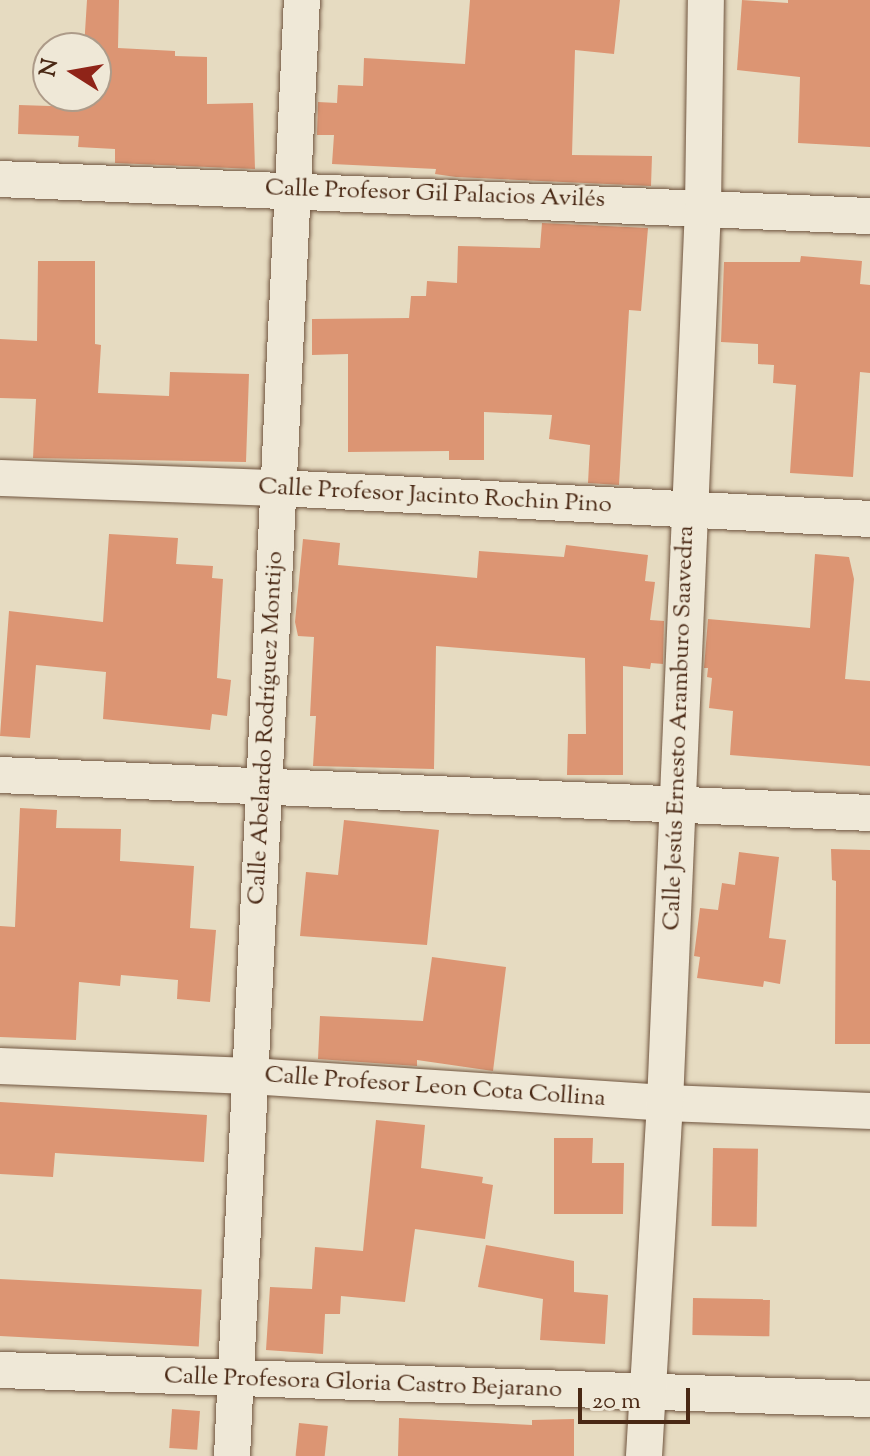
<!DOCTYPE html>
<meta charset="utf-8">
<style>
body{margin:0}
#map{position:relative;width:870px;height:1456px;overflow:hidden;background:#e6dbc1;font-family:"Sorts Mill Goudy",serif}
div>[style]{position:absolute}
.building>*{inset:0;background:#dc9573;transform-origin:0 0}
.roads{filter:drop-shadow(0 0 2px #70553f) drop-shadow(0 0 2px #70553f)}
.minor>*{height:36px;margin:-18px;padding:0 18px;transform-origin:18px;border-radius:18px;background:#efe8d7}
span{translate:-50% -50%;white-space:nowrap;text-align:center;line-height:1.15;-webkit-text-stroke:6px #efe8d7;paint-order:stroke}
.street-label{font-size:24px;color:#492814}
.north{position:absolute;left:32px;top:32px;width:80px;height:80px;box-sizing:border-box;background:#efe8d7;border:2px solid #ad9b89;border-radius:50%;rotate:281deg;font-size:22px;font-weight:700;line-height:32px;text-align:center;color:#492814}
.north::after{content:'';display:block;margin:auto;width:28px;height:36px;background:#8f2418;clip-path:polygon(50% 0,100% 100%,50% 72%,0 100%)}
.scale{position:absolute;left:578px;top:1388px;width:112px;height:36px;box-sizing:border-box;border:4px solid #492814;border-top:0;padding-left:10px;font-size:24px;line-height:28px;white-space:nowrap;color:#492814;-webkit-text-stroke:6px #efe8d7;paint-order:stroke}
</style>
<div id="map">
<div class="building">
<i style="clip-path:polygon(87px 0,119px 0,118px 48px,175px 51px,175px 56px,207px 57px,207px 104px,253px 103px,255px 169px,115px 163px,115px 149px,78px 147px,79px 136px,18px 134px,19px 105px,81px 107px,81px 96px,96px 96px,96px 48px,84px 48px)"></i>
<i style="clip-path:polygon(470px 0,620px 0,614px 54px,575px 50px,572px 155px,652px 156px,651px 186px,456px 177px,435px 174px,436px 169px,332px 164px,334px 135px,317px 135px,318px 102px,337px 103px,338px 85px,363px 86px,364px 58px,465px 64px)"></i>
<i style="clip-path:polygon(742px 0,788px 3px,788px 0,870px 0,870px 147px,798px 143px,800px 77px,737px 70px)"></i>
<i style="clip-path:polygon(542px 223px,648px 228px,641px 311px,629px 310px,619px 485px,588px 483px,590px 445px,549px 439px,552px 415px,484px 412px,484px 460px,449px 460px,449px 451px,348px 452px,348px 354px,312px 355px,312px 319px,409px 318px,411px 296px,426px 296px,427px 281px,457px 283px,458px 246px,540px 248px)"></i>
<i style="clip-path:polygon(801px 256px,862px 261px,860px 284px,870px 285px,870px 373px,860px 372px,853px 477px,790px 473px,796px 385px,773px 383px,774px 365px,758px 364px,758px 344px,721px 342px,724px 262px,800px 262px)"></i>
<i style="clip-path:polygon(38px 261px,95px 261px,95px 344px,101px 345px,98px 393px,169px 396px,170px 372px,249px 374px,246px 462px,33px 458px,36px 399px,0 398px,0 339px,37px 341px)"></i>
<i style="clip-path:polygon(109px 534px,178px 538px,176px 564px,213px 566px,212px 578px,223px 579px,217px 678px,231px 680px,227px 716px,212px 714px,210px 730px,103px 719px,106px 672px,36px 665px,30px 738px,0 736px,9px 611px,103px 622px)"></i>
<i style="clip-path:polygon(303px 539px,340px 543px,338px 565px,477px 578px,479px 551px,564px 557px,566px 545px,648px 555px,645px 581px,655px 582px,650px 620px,664px 621px,663px 664px,651px 663px,650px 669px,623px 666px,623px 775px,567px 775px,568px 734px,586px 734px,585px 658px,436px 646px,434px 769px,313px 766px,316px 716px,310px 716px,314px 637px,298px 636px,295px 622px)"></i>
<i style="clip-path:polygon(815px 554px,849px 557px,854px 579px,845px 679px,870px 681px,870px 766px,730px 755px,733px 711px,709px 708px,712px 678px,707px 677px,708px 668px,704px 668px,708px 619px,810px 628px)"></i>
<i style="clip-path:polygon(20px 808px,57px 810px,56px 828px,121px 829px,120px 861px,194px 866px,190px 928px,216px 930px,210px 1002px,177px 999px,178px 980px,121px 975px,120px 986px,79px 982px,76px 1040px,0 1037px,0 926px,15px 927px)"></i>
<i style="clip-path:polygon(344px 820px,439px 830px,427px 945px,300px 936px,306px 872px,338px 875px)"></i>
<i style="clip-path:polygon(831px 849px,870px 850px,870px 1044px,835px 1044px,836px 881px,832px 880px)"></i>
<i style="clip-path:polygon(739px 852px,779px 857px,769px 938px,786px 940px,780px 984px,764px 981px,763px 987px,697px 978px,700px 957px,694px 956px,700px 908px,718px 910px,722px 883px,735px 885px)"></i>
<i style="clip-path:polygon(432px 957px,506px 967px,493px 1071px,417px 1060px,417px 1066px,318px 1059px,320px 1016px,423px 1021px)"></i>
<i style="clip-path:polygon(0 1102px,207px 1115px,204px 1162px,55px 1153px,53px 1177px,0 1174px)"></i>
<i style="clip-path:polygon(376px 1120px,425px 1125px,421px 1168px,483px 1177px,482px 1183px,493px 1185px,485px 1239px,415px 1229px,405px 1302px,341px 1296px,340px 1314px,325px 1314px,323px 1354px,266px 1350px,270px 1287px,312px 1289px,315px 1247px,363px 1251px)"></i>
<i style="clip-path:polygon(554px 1138px,593px 1138px,592px 1163px,624px 1163px,623px 1214px,554px 1214px)"></i>
<i style="left:713px;top:1148px;width:45px;height:78px;rotate:1deg"></i>
<i style="clip-path:polygon(486px 1245px,574px 1261px,574px 1292px,608px 1295px,605px 1344px,540px 1340px,543px 1299px,478px 1287px)"></i>
<i style="left:0;top:1279px;width:202px;height:57px;rotate:3deg"></i>
<i style="left:693px;top:1298px;width:77px;height:37px;rotate:1deg"></i>
<i style="left:172px;top:1409px;width:28px;height:39px;rotate:4deg"></i>
<i style="clip-path:polygon(399px 1418px,532px 1425px,532px 1420px,574px 1419px,574px 1456px,398px 1456px)"></i>
<i style="left:299px;top:1423px;width:29px;height:33px;rotate:6deg"></i>
</div>
<div class="roads">
<div class="minor">
<i style="left:0;top:179px;width:871px;rotate:2.44deg"></i>
<i style="left:0;top:478px;width:279px;rotate:2.1deg"></i>
<i style="left:279px;top:488px;width:592px;rotate:3deg"></i>
<i style="left:0;top:775px;width:871px;rotate:2.5deg"></i>
<i style="left:0;top:1066px;width:250px;rotate:2.3deg"></i>
<i style="left:250px;top:1076px;width:416px;rotate:3.7deg"></i>
<i style="left:665px;top:1103px;width:205px;rotate:2.2deg"></i>
<i style="left:0;top:1370px;width:870px;rotate:1.91deg"></i>
<i style="left:232px;top:1456px;width:1458px;rotate:-87.25deg"></i>
<i style="left:644px;top:1456px;width:354px;rotate:-86.6deg"></i>
<i style="left:665px;top:1103px;width:897px;rotate:-87.57deg"></i>
<i style="left:703px;top:207px;width:207px;rotate:-89.2deg"></i>
</div>
</div>
<div class="street-label">
<span style="left:435px;top:195px;rotate:2deg">Calle Profesor Gil Palacios Avilés</span>
<span style="left:435px;top:497px;rotate:3deg">Calle Profesor Jacinto Rochin Pino</span>
<span style="left:267px;top:728px;rotate:-87deg">Calle Abelardo Rodríguez Montijo</span>
<span style="left:680px;top:728px;rotate:-88deg">Calle Jesús Ernesto Aramburo Saavedra</span>
<span style="left:435px;top:1088px;rotate:4deg">Calle Profesor Leon Cota Collina</span>
<span style="left:363px;top:1384px;rotate:2deg">Calle Profesora Gloria Castro Bejarano</span>
</div>
<div class="north">N</div>
<div class="scale">20 m</div>
</div>
